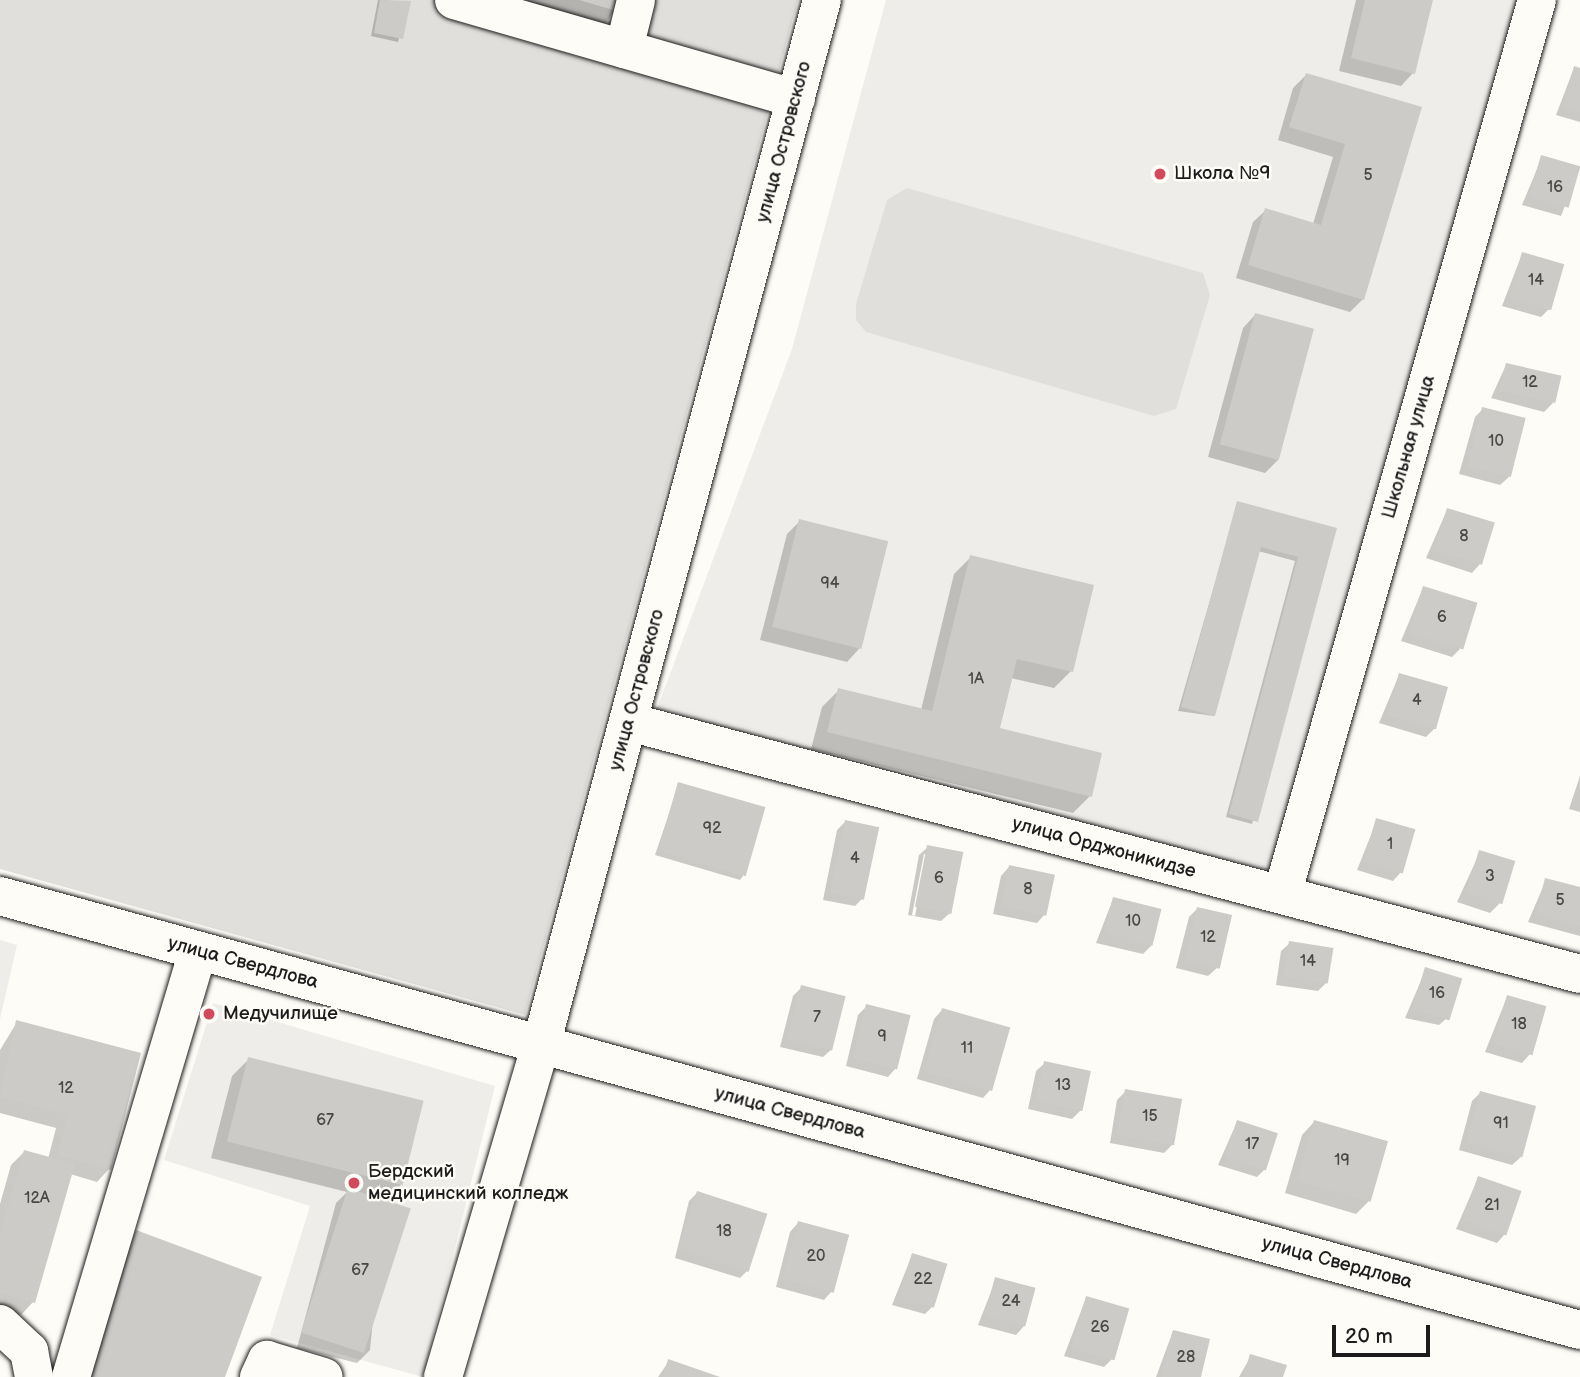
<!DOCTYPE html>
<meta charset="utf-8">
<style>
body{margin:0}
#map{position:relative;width:1580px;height:1377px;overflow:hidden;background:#fdfcf7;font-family:"Balsamiq Sans",sans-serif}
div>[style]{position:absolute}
.built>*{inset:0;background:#eeede9}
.green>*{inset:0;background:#e0dfdb}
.shadow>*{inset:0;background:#0003}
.building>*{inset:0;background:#cccbc8;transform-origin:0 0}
.roads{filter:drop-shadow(0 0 2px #1c1c1c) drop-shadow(0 0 2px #1c1c1c)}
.minor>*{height:38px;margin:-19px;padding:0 19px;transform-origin:19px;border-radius:19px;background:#fdfcf7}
.dots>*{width:19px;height:19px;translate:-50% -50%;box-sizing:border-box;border:4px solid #fdfcf7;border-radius:50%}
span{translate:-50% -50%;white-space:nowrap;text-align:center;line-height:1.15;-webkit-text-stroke:5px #fdfcf7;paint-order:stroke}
.number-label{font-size:16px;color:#484847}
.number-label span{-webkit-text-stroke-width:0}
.street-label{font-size:19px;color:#1c1c1c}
.poi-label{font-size:19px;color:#1c1c1c}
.left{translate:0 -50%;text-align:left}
.scale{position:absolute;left:1332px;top:1325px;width:98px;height:32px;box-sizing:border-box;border:4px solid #1c1c1c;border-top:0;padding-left:9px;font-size:21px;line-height:24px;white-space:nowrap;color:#1c1c1c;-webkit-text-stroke:5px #fdfcf7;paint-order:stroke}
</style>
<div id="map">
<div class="built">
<i style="clip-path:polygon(886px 0,1531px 0,1272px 896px,649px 730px,792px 349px)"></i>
<i style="clip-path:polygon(0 940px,17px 945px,0 1019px)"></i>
<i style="clip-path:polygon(213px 1003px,495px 1086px,423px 1377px,270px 1335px,310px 1206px,164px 1160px)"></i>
</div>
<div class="green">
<i style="clip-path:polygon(0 0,798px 0,525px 1015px,0 869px)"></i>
<i style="clip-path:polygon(907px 188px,1203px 273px,1210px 295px,1176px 409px,1154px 416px,866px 332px,856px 320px,856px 304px,887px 200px)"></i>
</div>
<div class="shadow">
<i style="clip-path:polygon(378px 0,409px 2px,398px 42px,371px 36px)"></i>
<i style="clip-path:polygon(496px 0,622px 0,602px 28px)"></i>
<i style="clip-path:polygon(1356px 0,1431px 0,1413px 73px,1401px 86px,1339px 71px)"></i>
<i style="clip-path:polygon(1574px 68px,1580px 70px,1580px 122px,1556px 115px)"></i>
<i style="clip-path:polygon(1306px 75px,1419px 108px,1363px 299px,1350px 312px,1236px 278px,1253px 222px,1266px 210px,1313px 224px,1333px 157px,1278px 140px,1293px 88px)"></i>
<i style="clip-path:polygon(1542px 157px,1580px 168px,1561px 216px,1522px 205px)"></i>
<i style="clip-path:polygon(1522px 254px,1549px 309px,1541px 317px,1502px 306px)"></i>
<i style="clip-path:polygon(1255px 315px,1278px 460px,1265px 473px,1208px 457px,1243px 328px)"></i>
<i style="clip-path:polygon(1506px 365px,1553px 403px,1544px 412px,1491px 398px)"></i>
<i style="clip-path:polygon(1483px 409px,1509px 477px,1500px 485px,1459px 474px,1475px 417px)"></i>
<i style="clip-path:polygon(1238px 503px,1335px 529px,1252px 824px,1226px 817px,1295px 561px,1258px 551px,1214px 716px,1178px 711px)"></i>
<i style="clip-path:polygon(1447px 510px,1480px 564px,1472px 573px,1426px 558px)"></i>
<i style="clip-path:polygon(800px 521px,859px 649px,847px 662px,760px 640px,787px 534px)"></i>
<i style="clip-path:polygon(971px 557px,1071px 671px,1054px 688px,1011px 678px,998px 729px,1090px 796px,1073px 813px,811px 749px,822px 707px,839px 690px,921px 710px,954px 574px)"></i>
<i style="clip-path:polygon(1423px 588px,1460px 649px,1452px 657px,1401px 641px)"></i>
<i style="clip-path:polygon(1399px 675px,1435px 728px,1426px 737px,1379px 723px)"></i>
<i style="clip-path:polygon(1580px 776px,1580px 812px,1569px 809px)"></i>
<i style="clip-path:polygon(679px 784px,743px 876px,740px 880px,655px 855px)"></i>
<i style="clip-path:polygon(1377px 820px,1401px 872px,1393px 881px,1357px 870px)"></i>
<i style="clip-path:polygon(845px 822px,863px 898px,855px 906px,823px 900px,837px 830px)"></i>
<i style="clip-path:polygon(evenodd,928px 847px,950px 913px,941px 921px,908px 915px,919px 855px,928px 847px,924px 854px,927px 854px,915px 916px,912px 915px,924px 854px)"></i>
<i style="clip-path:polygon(1480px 852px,1499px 904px,1490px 913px,1457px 902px)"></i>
<i style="clip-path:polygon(1009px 867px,1045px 914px,1037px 923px,993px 914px,1001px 876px)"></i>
<i style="clip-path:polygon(1546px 880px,1580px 889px,1580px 936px,1528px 922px)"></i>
<i style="clip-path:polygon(1113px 899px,1151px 946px,1143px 954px,1096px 943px)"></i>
<i style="clip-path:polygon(1197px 909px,1217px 968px,1208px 976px,1176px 968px,1189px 917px)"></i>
<i style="clip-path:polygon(1290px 943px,1326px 983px,1318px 991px,1276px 985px,1281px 951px)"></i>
<i style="clip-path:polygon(1426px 969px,1448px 1017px,1439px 1025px,1405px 1018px)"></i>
<i style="clip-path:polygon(802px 987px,832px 1049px,823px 1057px,780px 1047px,793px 996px)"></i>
<i style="clip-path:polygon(1507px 997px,1530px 1054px,1522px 1063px,1485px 1052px)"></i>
<i style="clip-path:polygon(867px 1006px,896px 1068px,888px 1077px,846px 1066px,858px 1015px)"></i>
<i style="clip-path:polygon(942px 1010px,991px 1089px,983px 1098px,917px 1079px,934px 1019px)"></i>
<i style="clip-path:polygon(17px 1022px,109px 1169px,97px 1182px,70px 1174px,33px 1302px,21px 1315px,0 1309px,0 1204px,11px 1165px,24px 1152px,48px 1159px,56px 1128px,0 1113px,0 1050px)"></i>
<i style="clip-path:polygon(249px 1059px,401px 1185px,385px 1201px,370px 1350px,357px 1363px,297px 1348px,336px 1203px,347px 1192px,211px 1158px,232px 1076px)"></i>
<i style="clip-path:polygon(1045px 1063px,1081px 1110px,1072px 1119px,1028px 1109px,1036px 1071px)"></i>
<i style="clip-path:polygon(1126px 1091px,1173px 1144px,1164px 1153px,1110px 1143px,1117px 1100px)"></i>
<i style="clip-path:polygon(1480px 1093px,1521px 1157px,1512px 1165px,1459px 1150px,1472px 1101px)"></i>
<i style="clip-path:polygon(1237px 1122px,1265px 1169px,1257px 1177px,1218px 1165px)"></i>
<i style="clip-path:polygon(1314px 1122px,1369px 1201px,1356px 1214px,1285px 1193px,1302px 1135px)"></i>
<i style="clip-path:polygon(1478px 1178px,1505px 1234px,1497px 1243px,1456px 1229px)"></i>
<i style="clip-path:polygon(697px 1193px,748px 1270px,740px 1278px,675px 1258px,689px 1201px)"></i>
<i style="clip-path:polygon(798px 1223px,832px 1291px,824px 1300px,776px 1287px,790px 1232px)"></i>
<i style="clip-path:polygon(912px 1255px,933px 1306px,925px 1314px,892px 1305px)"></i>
<i style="clip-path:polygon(996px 1279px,1024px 1326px,1016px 1335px,978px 1325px)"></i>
<i style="clip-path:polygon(1086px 1298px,1112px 1359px,1104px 1367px,1064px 1356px)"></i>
<i style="clip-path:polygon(1173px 1331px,1199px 1377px,1156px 1377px)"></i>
<i style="clip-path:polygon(1251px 1356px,1281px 1377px,1239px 1377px)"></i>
<i style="clip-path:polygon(669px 1361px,716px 1377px,658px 1377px)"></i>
</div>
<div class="building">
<i style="clip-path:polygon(380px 0,411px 1px,403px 39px,374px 33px)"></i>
<i style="clip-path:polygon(579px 0,623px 0,620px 12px)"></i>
<i style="clip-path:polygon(1365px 0,1433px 0,1415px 74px,1351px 58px)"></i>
<i style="clip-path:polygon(1574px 66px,1580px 68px,1580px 112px,1563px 107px)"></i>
<i style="clip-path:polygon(1306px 73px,1422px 107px,1364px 300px,1248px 265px,1265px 208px,1321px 225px,1345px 144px,1289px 127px)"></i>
<i style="left:1541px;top:155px;width:41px;height:43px;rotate:16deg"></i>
<i style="left:1522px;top:252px;width:44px;height:48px;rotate:16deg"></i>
<i style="left:1255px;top:313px;width:61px;height:136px;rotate:15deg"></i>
<i style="left:1506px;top:363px;width:57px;height:28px;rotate:13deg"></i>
<i style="left:1482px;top:407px;width:45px;height:61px;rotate:14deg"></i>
<i style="clip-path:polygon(1237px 501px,1337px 528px,1258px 822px,1229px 814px,1298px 557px,1261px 547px,1215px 716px,1181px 707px)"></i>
<i style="left:1447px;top:508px;width:50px;height:44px;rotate:17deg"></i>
<i style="left:799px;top:519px;width:92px;height:111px;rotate:14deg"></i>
<i style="clip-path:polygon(970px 555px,1094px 585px,1073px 672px,1017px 659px,1000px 728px,1102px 753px,1092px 797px,827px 732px,838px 688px,932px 711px)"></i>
<i style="left:1423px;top:586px;width:57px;height:49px;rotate:17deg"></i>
<i style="left:1399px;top:673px;width:51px;height:44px;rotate:16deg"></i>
<i style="left:678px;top:782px;width:91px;height:72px;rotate:16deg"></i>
<i style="left:1376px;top:818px;width:41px;height:46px;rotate:16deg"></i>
<i style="left:845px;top:820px;width:35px;height:74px;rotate:12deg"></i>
<i style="left:927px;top:845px;width:37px;height:63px;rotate:11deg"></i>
<i style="left:1479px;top:850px;width:38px;height:45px;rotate:17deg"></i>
<i style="left:1009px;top:865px;width:47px;height:42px;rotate:12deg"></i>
<i style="clip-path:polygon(1545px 878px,1580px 887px,1580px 926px,1536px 914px)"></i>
<i style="left:1113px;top:897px;width:50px;height:38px;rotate:14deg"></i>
<i style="left:1197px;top:907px;width:36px;height:55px;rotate:13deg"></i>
<i style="left:1289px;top:941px;width:45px;height:36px;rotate:9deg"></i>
<i style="left:1425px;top:967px;width:39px;height:44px;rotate:17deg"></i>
<i style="left:801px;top:985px;width:46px;height:56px;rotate:14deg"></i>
<i style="left:1507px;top:995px;width:41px;height:51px;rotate:16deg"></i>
<i style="left:866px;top:1004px;width:46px;height:56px;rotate:14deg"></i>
<i style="left:942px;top:1008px;width:71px;height:66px;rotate:16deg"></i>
<i style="clip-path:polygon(16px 1020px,141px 1053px,111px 1170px,57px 1155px,68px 1115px,0 1097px)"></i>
<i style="left:248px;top:1057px;width:181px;height:87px;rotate:14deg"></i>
<i style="left:1044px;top:1061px;width:48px;height:41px;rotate:12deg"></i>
<i style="left:1125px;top:1089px;width:58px;height:47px;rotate:10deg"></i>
<i style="left:1480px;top:1091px;width:58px;height:53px;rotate:15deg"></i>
<i style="left:1237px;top:1120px;width:43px;height:39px;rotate:18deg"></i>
<i style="left:1314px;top:1120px;width:77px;height:63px;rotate:16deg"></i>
<i style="clip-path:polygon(24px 1150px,75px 1164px,35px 1303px,0 1293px,0 1234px)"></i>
<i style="left:1478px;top:1176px;width:46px;height:47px;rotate:19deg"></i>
<i style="left:348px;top:1188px;width:66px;height:152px;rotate:18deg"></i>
<i style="left:697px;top:1191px;width:74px;height:61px;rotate:18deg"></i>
<i style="left:798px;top:1221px;width:53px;height:60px;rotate:15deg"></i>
<i style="clip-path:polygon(136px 1230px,262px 1277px,225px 1377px,81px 1377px)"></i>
<i style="left:912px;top:1253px;width:37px;height:46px;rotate:17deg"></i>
<i style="left:995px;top:1277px;width:42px;height:40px;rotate:15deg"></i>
<i style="left:1086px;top:1296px;width:45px;height:54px;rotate:16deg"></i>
<i style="clip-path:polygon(1173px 1330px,1210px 1339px,1201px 1377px,1161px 1377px)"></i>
<i style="clip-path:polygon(1250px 1354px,1287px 1365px,1283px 1377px,1243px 1377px)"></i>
<i style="clip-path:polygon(668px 1359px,720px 1377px,663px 1377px)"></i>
</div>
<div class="roads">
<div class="minor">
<i style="left:454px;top:0;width:356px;rotate:16.1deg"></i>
<i style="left:624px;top:49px;width:50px;rotate:-76.2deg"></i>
<i style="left:629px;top:722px;width:984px;rotate:14.84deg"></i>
<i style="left:1282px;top:895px;width:931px;rotate:-74.1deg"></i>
<i style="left:0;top:896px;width:1639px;rotate:15.36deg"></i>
<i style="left:0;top:1324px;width:40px;rotate:43deg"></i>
<i style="left:29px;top:1351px;width:26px;rotate:79deg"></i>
<i style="left:71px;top:1377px;width:445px;rotate:-73.4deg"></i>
<i style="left:259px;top:1377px;width:19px;rotate:-65deg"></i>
<i style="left:267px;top:1360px;width:59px;rotate:16.6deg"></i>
<i style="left:443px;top:1377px;width:346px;rotate:-73.6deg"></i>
<i style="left:541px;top:1045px;width:1082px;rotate:-74.95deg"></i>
</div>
</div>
<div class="dots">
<i style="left:1160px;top:174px;background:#d1495b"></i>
<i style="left:209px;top:1014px;background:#d1495b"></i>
<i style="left:354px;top:1183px;background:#d1495b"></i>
</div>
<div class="number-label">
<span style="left:1368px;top:176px">5</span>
<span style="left:1555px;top:188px">16</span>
<span style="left:1536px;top:281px">14</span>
<span style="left:1530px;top:383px">12</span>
<span style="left:1496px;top:442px">10</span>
<span style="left:1464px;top:537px">8</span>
<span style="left:830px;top:584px">94</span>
<span style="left:1442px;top:618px">6</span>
<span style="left:976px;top:680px">1А</span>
<span style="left:1417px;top:701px">4</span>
<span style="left:712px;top:829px">92</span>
<span style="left:1390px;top:845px">1</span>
<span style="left:855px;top:859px">4</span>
<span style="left:1490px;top:877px">3</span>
<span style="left:939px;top:879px">6</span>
<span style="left:1028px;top:890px">8</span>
<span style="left:1560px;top:901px">5</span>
<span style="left:1133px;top:922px">10</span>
<span style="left:1208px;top:938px">12</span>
<span style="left:1308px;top:962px">14</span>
<span style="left:1437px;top:994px">16</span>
<span style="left:817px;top:1018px">7</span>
<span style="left:1519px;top:1025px">18</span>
<span style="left:882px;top:1037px">9</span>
<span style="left:967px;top:1049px">11</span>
<span style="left:1063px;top:1086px">13</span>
<span style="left:66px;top:1089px">12</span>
<span style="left:1150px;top:1117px">15</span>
<span style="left:325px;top:1121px">67</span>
<span style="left:1501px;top:1124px">91</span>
<span style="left:1252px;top:1145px">17</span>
<span style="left:1342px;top:1161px">19</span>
<span style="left:37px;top:1199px">12А</span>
<span style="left:1492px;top:1206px">21</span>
<span style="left:724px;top:1232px">18</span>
<span style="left:816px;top:1257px">20</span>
<span style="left:360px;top:1271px">67</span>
<span style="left:923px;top:1280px">22</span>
<span style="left:1011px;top:1302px">24</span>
<span style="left:1100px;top:1328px">26</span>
<span style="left:1186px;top:1358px">28</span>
</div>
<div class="street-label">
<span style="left:784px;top:142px;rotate:-75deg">улица Островского</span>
<span style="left:1409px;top:447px;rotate:-74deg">Школьная улица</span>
<span style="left:637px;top:690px;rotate:-75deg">улица Островского</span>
<span style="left:1104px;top:848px;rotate:15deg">улица Орджоникидзе</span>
<span style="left:243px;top:963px;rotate:15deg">улица Свердлова</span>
<span style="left:790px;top:1113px;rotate:15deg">улица Свердлова</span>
<span style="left:1337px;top:1263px;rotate:15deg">улица Свердлова</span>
</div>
<div class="poi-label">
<span class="left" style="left:1174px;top:174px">Школа №9</span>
<span class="left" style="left:223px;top:1014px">Медучилище</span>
<span class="left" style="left:368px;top:1183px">Бердский<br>медицинский колледж</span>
</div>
<div class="scale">20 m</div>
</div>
